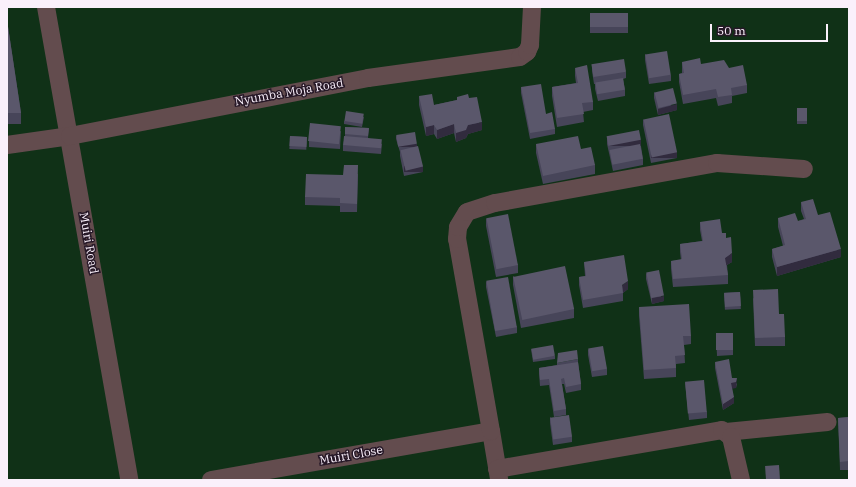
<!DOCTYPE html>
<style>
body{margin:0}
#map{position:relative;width:856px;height:487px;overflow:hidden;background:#261827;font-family:"IBM Plex Serif",serif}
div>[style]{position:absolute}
.green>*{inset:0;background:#103117;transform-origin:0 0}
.street>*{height:18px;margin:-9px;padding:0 9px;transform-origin:9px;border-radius:9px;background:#634c4e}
.wall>*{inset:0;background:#474559;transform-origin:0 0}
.shaded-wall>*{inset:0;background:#312b3e;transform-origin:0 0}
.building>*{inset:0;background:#5a576b;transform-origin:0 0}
span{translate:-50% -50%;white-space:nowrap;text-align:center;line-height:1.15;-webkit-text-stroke:3px #261827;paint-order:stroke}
.street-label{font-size:12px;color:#faf0fb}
.frame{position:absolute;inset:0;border:8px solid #faf0fb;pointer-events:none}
.scale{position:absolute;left:710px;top:24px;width:118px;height:18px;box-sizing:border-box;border:2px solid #faf0fb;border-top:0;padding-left:5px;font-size:12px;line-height:14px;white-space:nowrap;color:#faf0fb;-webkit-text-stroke:3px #261827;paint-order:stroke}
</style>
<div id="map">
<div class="green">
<i style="left:7px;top:7px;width:842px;height:473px"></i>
</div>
<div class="street">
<i style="left:46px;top:7px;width:480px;rotate:80deg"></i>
<i style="left:7px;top:145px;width:64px;rotate:-8.1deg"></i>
<i style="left:70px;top:136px;width:304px;rotate:-11deg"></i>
<i style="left:368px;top:78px;width:153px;rotate:-7.9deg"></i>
<i style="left:520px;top:57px;width:9px;rotate:-36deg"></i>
<i style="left:527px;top:52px;width:8px;rotate:-67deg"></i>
<i style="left:530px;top:45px;width:38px;rotate:-87deg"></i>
<i style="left:491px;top:431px;width:49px;rotate:80.5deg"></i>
<i style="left:726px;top:432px;width:102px;rotate:-5.6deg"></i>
<i style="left:497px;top:469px;width:228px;rotate:-9.8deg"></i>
<i style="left:722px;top:430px;width:11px;rotate:38deg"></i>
<i style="left:731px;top:437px;width:44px;rotate:76.9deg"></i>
<i style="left:211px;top:480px;width:284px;rotate:-9.9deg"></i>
<i style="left:491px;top:431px;width:195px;rotate:-100deg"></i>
<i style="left:457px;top:239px;width:12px;rotate:-85deg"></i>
<i style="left:458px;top:227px;width:17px;rotate:-59deg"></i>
<i style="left:467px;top:212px;width:29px;rotate:-18deg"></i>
<i style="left:495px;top:203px;width:226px;rotate:-10.2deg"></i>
<i style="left:717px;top:163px;width:87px;rotate:3.9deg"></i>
</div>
<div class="wall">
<i style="left:590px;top:13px;width:38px;height:20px"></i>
<i style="clip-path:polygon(7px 20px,21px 113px,21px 124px,7px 124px)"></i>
<i style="clip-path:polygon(645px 54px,671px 75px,671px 81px,649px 84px,645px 60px)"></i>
<i style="clip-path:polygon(682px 62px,729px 68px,747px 85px,747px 93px,732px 96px,732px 103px,718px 106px,716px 98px,683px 104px,679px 82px,679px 74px,682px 73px)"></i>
<i style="clip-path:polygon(592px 65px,626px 72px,626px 78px,623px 79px,625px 90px,625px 96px,598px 101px,595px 89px,595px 84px,594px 84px,592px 71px)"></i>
<i style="clip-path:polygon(575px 68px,593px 102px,593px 110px,583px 112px,584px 122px,557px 127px,552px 96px,552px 87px,576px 83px,575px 76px)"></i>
<i style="clip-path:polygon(521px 87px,546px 114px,555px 129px,555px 134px,530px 139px,521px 93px)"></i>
<i style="clip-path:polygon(654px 92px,677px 110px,658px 115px,654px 98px)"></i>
<i style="clip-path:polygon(419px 96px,434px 105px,457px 100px,457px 97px,469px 98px,482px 130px,468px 134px,466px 138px,456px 142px,454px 133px,437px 139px,434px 134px,426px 136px,419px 105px)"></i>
<i style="left:797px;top:108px;width:10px;height:16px"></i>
<i style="clip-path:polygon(364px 117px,362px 127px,344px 124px,344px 121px)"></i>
<i style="clip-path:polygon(643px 119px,677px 158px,651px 163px,643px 125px)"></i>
<i style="clip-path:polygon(345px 127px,369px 128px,368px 138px,382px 144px,381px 154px,343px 151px,343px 145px,345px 136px)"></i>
<i style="clip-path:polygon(341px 131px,340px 149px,309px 147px,309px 141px)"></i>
<i style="left:290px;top:136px;width:17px;height:13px;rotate:3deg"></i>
<i style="clip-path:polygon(396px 136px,417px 146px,423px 172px,404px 176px,400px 156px,400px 152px,396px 139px)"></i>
<i style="clip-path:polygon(607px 138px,641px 146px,643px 159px,643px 165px,613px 171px,607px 144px)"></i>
<i style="clip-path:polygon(536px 144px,581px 149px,595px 165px,595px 174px,543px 184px,536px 153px)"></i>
<i style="clip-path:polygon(358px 174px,357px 212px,340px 212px,340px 206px,305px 205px,305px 197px,343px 175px)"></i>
<i style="clip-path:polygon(801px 202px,818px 215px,841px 257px,777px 276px,772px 257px,772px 249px,783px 246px,778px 227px,778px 218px,798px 221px,804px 219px,801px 211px)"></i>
<i style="clip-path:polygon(486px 218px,518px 265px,518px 273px,496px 277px,486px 226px)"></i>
<i style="clip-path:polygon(700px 222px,722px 233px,726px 238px,732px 262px,727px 265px,728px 275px,728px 284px,673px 287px,671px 269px,671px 261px,681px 260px,680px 252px,680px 244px,702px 241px,700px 230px)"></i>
<i style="clip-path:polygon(584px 262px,628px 289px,623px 293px,623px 301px,583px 308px,579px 285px,579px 277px,585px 276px)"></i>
<i style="clip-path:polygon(646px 273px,664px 301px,652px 304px,646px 279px)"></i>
<i style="clip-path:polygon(513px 276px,574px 309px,574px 318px,521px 328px,513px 285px)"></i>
<i style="clip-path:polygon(486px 281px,517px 327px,517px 333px,496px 337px,486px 287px)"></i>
<i style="left:740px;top:292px;width:17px;height:16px;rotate:87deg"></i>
<i style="clip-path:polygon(753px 298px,779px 314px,785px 337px,785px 346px,755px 346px)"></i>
<i style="clip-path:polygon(639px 307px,691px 336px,691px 344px,684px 345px,685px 363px,676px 364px,676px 377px,644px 379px,639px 316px)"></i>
<i style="clip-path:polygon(716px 334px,733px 350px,733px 355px,717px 356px)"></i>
<i style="clip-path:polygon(531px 349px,555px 356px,555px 359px,533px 362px)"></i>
<i style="clip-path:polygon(588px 349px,607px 369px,607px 375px,592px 377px,588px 355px)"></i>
<i style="clip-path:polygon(578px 359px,578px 362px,581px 384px,581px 390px,566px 393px,564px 384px,562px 384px,566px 409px,566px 415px,554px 417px,549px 385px,540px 386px,539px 374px,539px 368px,557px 365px,557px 363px)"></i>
<i style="clip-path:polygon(715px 362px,732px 378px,737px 384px,736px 388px,732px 388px,734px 403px,723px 410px,715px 368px)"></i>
<i style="clip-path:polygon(685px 382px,707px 412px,707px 418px,689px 420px)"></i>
<i style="clip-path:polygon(550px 417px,572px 437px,572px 442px,553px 445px,550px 423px)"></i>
<i style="clip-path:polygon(849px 417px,849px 470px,840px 470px,838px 418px)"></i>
</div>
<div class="shaded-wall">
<i style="clip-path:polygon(677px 104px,677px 110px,658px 115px,658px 109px)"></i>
<i style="clip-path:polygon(482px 122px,482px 130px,468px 134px,466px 138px,456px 142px,456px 133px,468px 125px)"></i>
<i style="clip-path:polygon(454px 124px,454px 133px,437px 139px,437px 130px)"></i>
<i style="clip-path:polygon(434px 125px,434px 134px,426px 136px,426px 127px)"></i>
<i style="left:641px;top:140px;width:6px;height:32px;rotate:90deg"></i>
<i style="left:417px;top:144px;width:3px;height:19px;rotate:90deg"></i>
<i style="left:677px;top:152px;width:6px;height:26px;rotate:90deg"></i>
<i style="left:423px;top:166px;width:6px;height:19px;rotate:90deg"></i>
<i style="clip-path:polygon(841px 249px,841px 257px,777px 276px,777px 267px)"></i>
<i style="clip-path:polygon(732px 253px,732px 262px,725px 266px,725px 258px)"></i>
<i style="clip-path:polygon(628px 281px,628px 289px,623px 293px,622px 285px)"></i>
<i style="clip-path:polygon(664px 296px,664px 301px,652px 304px,652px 298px)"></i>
<i style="clip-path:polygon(737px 378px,736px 388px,731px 389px,731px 383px)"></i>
<i style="clip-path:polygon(734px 397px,734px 403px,723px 410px,723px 404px)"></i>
</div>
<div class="building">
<i style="left:590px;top:13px;width:38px;height:14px"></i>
<i style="clip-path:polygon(7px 20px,21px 113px,7px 113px)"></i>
<i style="left:667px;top:51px;width:24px;height:22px;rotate:81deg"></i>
<i style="clip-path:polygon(700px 58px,701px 64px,724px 60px,729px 68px,743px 65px,747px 85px,731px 88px,732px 95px,718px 97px,716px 89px,683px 95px,679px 74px,684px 73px,682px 62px)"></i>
<i style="left:624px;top:59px;width:13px;height:33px;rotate:81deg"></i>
<i style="clip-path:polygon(587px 65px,593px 102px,582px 103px,584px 114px,557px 118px,552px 87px,578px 83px,575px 68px)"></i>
<i style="left:623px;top:78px;width:12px;height:28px;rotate:81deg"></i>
<i style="clip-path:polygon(541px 84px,546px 114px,552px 112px,555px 129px,530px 133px,521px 87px)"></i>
<i style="left:673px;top:88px;width:16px;height:19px;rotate:76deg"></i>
<i style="clip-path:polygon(432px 94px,434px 105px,457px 100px,457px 97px,468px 94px,469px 98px,477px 97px,482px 122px,468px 125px,466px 130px,456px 133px,454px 124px,437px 130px,434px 125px,426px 127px,419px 96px)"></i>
<i style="left:797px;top:108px;width:10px;height:13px"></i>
<i style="left:346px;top:111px;width:18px;height:10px;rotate:9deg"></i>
<i style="left:669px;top:114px;width:39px;height:26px;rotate:78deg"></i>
<i style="left:310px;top:123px;width:31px;height:18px;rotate:6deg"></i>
<i style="clip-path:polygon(345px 127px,369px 128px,368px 136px,345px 134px)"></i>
<i style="left:639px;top:130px;width:10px;height:33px;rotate:79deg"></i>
<i style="left:415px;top:132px;width:12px;height:19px;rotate:81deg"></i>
<i style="left:290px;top:136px;width:17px;height:10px;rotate:3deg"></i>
<i style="left:344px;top:136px;width:38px;height:9px;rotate:5deg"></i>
<i style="clip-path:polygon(578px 136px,581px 149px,591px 147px,595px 165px,543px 176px,536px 144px)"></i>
<i style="left:640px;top:144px;width:15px;height:31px;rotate:79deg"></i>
<i style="left:418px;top:146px;width:21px;height:18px;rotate:76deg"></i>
<i style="clip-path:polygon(344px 165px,358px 165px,357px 204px,340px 203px,340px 198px,305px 197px,306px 174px,343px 175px)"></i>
<i style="clip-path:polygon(813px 199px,818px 215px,830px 212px,841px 249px,777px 267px,772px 249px,785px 245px,778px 218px,795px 213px,798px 221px,806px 219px,801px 202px)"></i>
<i style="left:508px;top:214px;width:52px;height:22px;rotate:79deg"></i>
<i style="clip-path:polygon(720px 219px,722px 233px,726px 233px,726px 238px,731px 237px,732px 253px,725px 258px,728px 275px,673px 279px,671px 261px,682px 259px,680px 244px,703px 241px,700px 222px)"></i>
<i style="clip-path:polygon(624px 255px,628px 281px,622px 285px,623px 293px,583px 300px,579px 277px,586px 276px,584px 262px)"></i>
<i style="left:565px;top:266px;width:44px;height:53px;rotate:78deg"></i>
<i style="left:659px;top:270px;width:26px;height:13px;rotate:79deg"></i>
<i style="left:508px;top:277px;width:51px;height:22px;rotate:80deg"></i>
<i style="clip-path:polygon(778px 289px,779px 314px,784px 314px,785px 337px,755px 338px,753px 290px)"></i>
<i style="left:740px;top:292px;width:14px;height:16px;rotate:86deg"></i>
<i style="clip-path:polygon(689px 304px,691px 336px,683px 336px,685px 355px,675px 356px,676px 368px,644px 370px,639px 307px)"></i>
<i style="left:733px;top:333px;width:17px;height:17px;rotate:90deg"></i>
<i style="left:553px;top:345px;width:11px;height:22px;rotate:80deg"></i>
<i style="left:603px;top:346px;width:23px;height:15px;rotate:80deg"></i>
<i style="clip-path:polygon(577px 350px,578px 359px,557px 363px,558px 353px)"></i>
<i style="clip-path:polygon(729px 359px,732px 378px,737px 378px,736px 382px,731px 383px,734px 397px,723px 404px,715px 362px)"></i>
<i style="clip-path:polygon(578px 362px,581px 384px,566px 387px,564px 378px,561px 379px,566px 409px,554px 411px,549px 379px,540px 380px,539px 368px)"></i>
<i style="left:704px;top:380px;width:32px;height:19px;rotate:85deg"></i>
<i style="left:569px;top:415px;width:22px;height:19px;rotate:82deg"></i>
<i style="clip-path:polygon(849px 417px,849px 461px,840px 462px,838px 418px)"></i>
<i style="left:779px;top:465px;width:15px;height:14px;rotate:86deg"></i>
</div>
<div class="street-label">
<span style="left:289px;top:92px;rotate:-10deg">Nyumba Moja Road</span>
<span style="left:89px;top:243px;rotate:80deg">Muiri Road</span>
<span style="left:351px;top:455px;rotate:-10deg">Muiri Close</span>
</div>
<div class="frame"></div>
<div class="scale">50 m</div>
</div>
